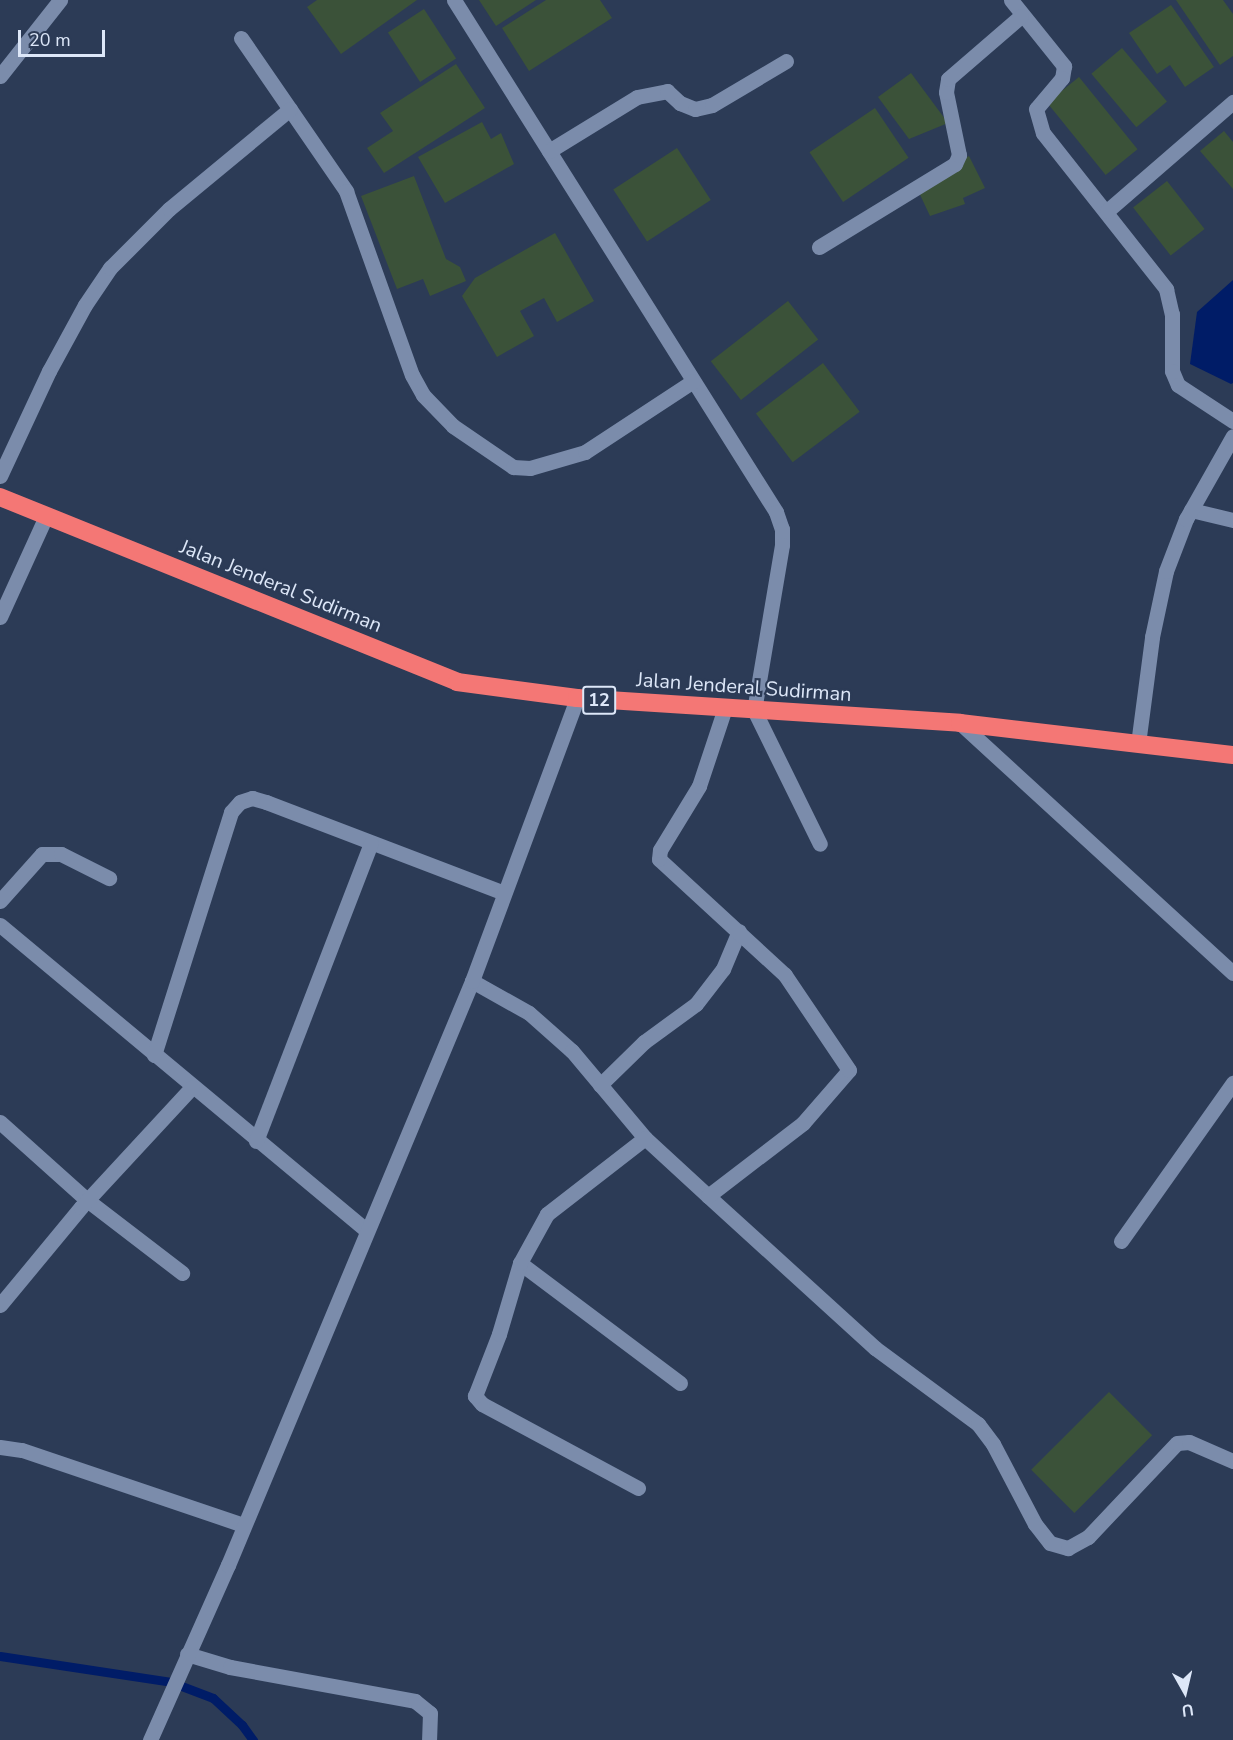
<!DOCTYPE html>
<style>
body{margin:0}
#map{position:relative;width:1233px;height:1740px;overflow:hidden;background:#2c3b56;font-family:"Nunito Sans",sans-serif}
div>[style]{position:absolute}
.water>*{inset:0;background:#001c67}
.stream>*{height:9px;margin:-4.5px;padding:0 4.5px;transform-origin:4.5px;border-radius:4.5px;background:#001c67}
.building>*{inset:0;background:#3b5239;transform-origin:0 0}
.minor>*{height:15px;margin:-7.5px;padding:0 7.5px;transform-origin:7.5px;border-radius:7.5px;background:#7b8cab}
.highway>*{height:18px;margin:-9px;padding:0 9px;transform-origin:9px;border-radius:9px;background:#f47775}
span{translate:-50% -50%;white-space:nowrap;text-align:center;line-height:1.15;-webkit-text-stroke:4.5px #2c3b56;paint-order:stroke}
.shield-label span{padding:2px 4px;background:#2c3b56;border:2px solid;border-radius:4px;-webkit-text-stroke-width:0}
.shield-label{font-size:18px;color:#dde7f8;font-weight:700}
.street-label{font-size:20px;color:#dde7f8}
.north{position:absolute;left:1155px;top:1662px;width:60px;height:60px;-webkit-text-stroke:4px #2c3b56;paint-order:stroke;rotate:172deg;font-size:16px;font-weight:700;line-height:24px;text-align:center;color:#dde7f8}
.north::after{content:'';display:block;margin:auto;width:21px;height:27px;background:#dde7f8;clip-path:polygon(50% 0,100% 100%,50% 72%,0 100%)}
.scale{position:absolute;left:18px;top:30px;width:87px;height:27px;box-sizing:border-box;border:3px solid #dde7f8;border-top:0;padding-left:8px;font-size:18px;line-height:21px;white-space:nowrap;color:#dde7f8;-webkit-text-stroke:4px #2c3b56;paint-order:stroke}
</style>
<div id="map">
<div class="water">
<i style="clip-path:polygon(1233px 280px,1233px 383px,1231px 384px,1190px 364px,1197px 312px)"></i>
</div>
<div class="stream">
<i style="left:0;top:1656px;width:173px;rotate:8.6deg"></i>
<i style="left:171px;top:1682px;width:45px;rotate:20.9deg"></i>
<i style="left:213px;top:1698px;width:40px;rotate:43deg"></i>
<i style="left:242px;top:1725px;width:19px;rotate:54deg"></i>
</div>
<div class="building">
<i style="clip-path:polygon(317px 0,417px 0,341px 54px,307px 7px)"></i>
<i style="clip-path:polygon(479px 0,536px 0,496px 26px)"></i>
<i style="clip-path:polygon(546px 0,600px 0,612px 18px,529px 71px,502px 28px)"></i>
<i style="clip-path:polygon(1176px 0,1223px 0,1233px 14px,1233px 56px,1220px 65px)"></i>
<i style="clip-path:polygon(1171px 5px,1214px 67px,1185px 87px,1170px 65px,1157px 74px,1129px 33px)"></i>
<i style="left:424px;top:9px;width:59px;height:43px;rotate:57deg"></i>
<i style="left:1122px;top:48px;width:70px;height:40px;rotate:50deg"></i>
<i style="clip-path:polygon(456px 64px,485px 108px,384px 173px,367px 148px,393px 131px,380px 113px)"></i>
<i style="clip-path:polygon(911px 73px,948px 123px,909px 139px,878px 97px)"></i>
<i style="left:1079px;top:77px;width:93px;height:41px;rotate:51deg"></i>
<i style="left:875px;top:108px;width:60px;height:79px;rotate:56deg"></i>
<i style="clip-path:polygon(482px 122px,491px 139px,501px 133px,514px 164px,445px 203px,418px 157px)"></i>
<i style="clip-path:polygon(1224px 131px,1233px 142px,1233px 189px,1200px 151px)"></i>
<i style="left:677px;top:148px;width:62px;height:76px;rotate:57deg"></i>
<i style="clip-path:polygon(969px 156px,985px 188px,963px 198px,965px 204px,930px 216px,915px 184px)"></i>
<i style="clip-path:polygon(414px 176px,446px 259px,460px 267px,466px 281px,430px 296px,423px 279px,397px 289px,361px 196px)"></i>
<i style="left:1167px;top:181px;width:61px;height:43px;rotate:52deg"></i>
<i style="clip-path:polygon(555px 233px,594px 301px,557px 322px,544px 298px,520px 311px,534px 336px,497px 357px,462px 296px,475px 278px)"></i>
<i style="left:788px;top:301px;width:49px;height:98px;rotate:52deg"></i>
<i style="left:823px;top:363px;width:61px;height:84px;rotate:53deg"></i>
<i style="left:1109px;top:1392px;width:61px;height:110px;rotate:45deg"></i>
</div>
<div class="minor">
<i style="left:454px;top:0;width:605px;rotate:57.83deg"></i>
<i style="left:776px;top:512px;width:18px;rotate:71deg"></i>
<i style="left:782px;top:529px;width:16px;rotate:90deg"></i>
<i style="left:782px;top:545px;width:167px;rotate:99.6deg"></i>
<i style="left:754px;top:710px;width:149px;rotate:63.8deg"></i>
<i style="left:1011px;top:0;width:85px;rotate:51.2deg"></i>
<i style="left:1064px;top:66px;width:12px;rotate:99deg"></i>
<i style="left:1062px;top:78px;width:40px;rotate:130deg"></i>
<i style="left:1036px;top:109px;width:25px;rotate:74deg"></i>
<i style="left:1043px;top:133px;width:199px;rotate:51.7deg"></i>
<i style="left:1166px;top:289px;width:26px;rotate:77deg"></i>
<i style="left:1172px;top:314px;width:57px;rotate:90deg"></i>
<i style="left:1172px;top:371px;width:15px;rotate:67deg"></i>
<i style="left:1178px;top:385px;width:66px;rotate:33.2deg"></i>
<i style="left:241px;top:38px;width:186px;rotate:55.5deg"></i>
<i style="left:346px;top:191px;width:195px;rotate:70.3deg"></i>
<i style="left:412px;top:375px;width:23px;rotate:61deg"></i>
<i style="left:423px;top:395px;width:43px;rotate:45.9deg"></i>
<i style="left:453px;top:426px;width:73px;rotate:34.3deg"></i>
<i style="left:513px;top:467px;width:17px;rotate:3deg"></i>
<i style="left:530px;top:468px;width:57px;rotate:-16.2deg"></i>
<i style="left:585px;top:452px;width:129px;rotate:-33.3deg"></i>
<i style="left:0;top:76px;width:97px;rotate:-51.7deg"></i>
<i style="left:549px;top:151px;width:103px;rotate:-31.5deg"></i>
<i style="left:637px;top:97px;width:31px;rotate:-11deg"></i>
<i style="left:667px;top:91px;width:18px;rotate:43deg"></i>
<i style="left:680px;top:103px;width:16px;rotate:22deg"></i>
<i style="left:695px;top:109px;width:17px;rotate:-13deg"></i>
<i style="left:712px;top:105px;width:86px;rotate:-30.7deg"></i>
<i style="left:1107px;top:211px;width:167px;rotate:-40.9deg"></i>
<i style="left:819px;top:247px;width:159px;rotate:-31.4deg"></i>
<i style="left:955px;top:164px;width:10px;rotate:-66deg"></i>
<i style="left:959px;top:155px;width:64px;rotate:-101.7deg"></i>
<i style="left:946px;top:92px;width:13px;rotate:-81deg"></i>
<i style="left:948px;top:79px;width:96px;rotate:-40.8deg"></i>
<i style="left:0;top:476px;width:116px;rotate:-65deg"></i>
<i style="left:49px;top:371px;width:75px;rotate:-61.4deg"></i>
<i style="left:85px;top:305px;width:45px;rotate:-56deg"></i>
<i style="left:110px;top:268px;width:83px;rotate:-45deg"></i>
<i style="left:169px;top:209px;width:157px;rotate:-39.6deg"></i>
<i style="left:1191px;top:510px;width:43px;rotate:13.4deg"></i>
<i style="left:0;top:617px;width:111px;rotate:-65.5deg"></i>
<i style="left:960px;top:723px;width:370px;rotate:42.5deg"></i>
<i style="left:1138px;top:744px;width:108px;rotate:-82.5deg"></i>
<i style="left:1152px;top:637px;width:67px;rotate:-78deg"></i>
<i style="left:1166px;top:571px;width:56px;rotate:-69deg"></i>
<i style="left:1186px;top:519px;width:95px;rotate:-60.5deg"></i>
<i style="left:0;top:901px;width:63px;rotate:-48.2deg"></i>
<i style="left:42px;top:854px;width:19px"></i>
<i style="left:61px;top:854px;width:54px;rotate:26.6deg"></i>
<i style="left:0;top:925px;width:476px;rotate:39.8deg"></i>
<i style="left:472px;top:981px;width:65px;rotate:29.3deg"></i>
<i style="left:529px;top:1013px;width:57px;rotate:41.5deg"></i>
<i style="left:572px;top:1051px;width:114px;rotate:50deg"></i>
<i style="left:645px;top:1138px;width:86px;rotate:42.6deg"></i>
<i style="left:708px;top:1196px;width:226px;rotate:42.3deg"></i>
<i style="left:875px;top:1348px;width:128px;rotate:36.4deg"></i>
<i style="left:978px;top:1424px;width:25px;rotate:53deg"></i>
<i style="left:993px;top:1444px;width:90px;rotate:62.3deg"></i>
<i style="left:1035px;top:1524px;width:24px;rotate:52deg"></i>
<i style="left:1050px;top:1543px;width:19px;rotate:16deg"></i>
<i style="left:1068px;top:1548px;width:23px;rotate:-29deg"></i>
<i style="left:1088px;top:1537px;width:129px;rotate:-46.6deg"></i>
<i style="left:1177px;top:1443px;width:12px;rotate:-5deg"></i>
<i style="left:1189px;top:1442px;width:48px;rotate:23.4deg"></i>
<i style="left:154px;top:1055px;width:255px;rotate:-72.4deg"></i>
<i style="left:231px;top:812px;width:13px;rotate:-48deg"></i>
<i style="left:240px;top:802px;width:13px;rotate:-18deg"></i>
<i style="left:252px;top:798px;width:15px;rotate:16deg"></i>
<i style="left:266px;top:802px;width:255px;rotate:20.9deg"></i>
<i style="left:600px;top:1085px;width:62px;rotate:-44.3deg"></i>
<i style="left:644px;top:1042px;width:64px;rotate:-36.2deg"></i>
<i style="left:696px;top:1004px;width:44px;rotate:-52.4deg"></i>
<i style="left:723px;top:969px;width:41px;rotate:-67.2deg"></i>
<i style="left:0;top:1122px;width:117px;rotate:41.9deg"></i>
<i style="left:87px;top:1200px;width:120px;rotate:37.5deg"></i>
<i style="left:256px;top:1141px;width:319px;rotate:-68.9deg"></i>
<i style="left:708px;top:1196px;width:120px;rotate:-37.5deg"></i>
<i style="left:803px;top:1123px;width:70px;rotate:-49deg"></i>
<i style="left:849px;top:1070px;width:115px;rotate:-124deg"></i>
<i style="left:785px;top:975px;width:171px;rotate:-137.4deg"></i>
<i style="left:659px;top:859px;width:9px;rotate:-84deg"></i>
<i style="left:660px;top:850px;width:75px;rotate:-58.6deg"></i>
<i style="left:699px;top:786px;width:82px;rotate:-71.6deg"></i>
<i style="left:1121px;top:1241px;width:194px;rotate:-54.7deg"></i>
<i style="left:520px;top:1263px;width:200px;rotate:36.9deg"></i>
<i style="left:0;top:1305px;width:127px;rotate:-50.4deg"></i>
<i style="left:81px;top:1207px;width:163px;rotate:-47.2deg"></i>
<i style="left:0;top:1447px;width:22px;rotate:8deg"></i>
<i style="left:22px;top:1450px;width:234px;rotate:18.7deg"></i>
<i style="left:638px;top:1488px;width:177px;rotate:-151.7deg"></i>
<i style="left:482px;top:1404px;width:11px;rotate:-131deg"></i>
<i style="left:475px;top:1396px;width:66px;rotate:-68.8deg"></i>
<i style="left:499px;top:1334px;width:74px;rotate:-73.5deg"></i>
<i style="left:520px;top:1263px;width:56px;rotate:-61.1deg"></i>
<i style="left:547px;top:1214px;width:124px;rotate:-37.8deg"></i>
<i style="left:187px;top:1654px;width:45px;rotate:16.8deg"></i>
<i style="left:230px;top:1667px;width:188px;rotate:10.4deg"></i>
<i style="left:415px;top:1701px;width:19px;rotate:39deg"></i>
<i style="left:430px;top:1713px;width:27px;rotate:92deg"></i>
<i style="left:150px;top:1740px;width:192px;rotate:-66deg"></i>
<i style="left:228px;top:1565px;width:633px;rotate:-67.32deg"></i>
<i style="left:472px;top:981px;width:302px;rotate:-69.6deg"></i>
</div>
<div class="highway">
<i style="left:0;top:497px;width:493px;rotate:22deg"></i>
<i style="left:457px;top:682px;width:121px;rotate:7.6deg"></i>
<i style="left:577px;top:698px;width:384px;rotate:3.7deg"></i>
<i style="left:960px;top:723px;width:275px;rotate:6.7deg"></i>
</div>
<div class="shield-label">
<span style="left:599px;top:700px">12</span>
</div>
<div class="street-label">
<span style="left:281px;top:586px;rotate:22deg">Jalan Jenderal Sudirman</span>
<span style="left:744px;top:687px;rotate:4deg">Jalan Jenderal Sudirman</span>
</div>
<div class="north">U</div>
<div class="scale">20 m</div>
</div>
